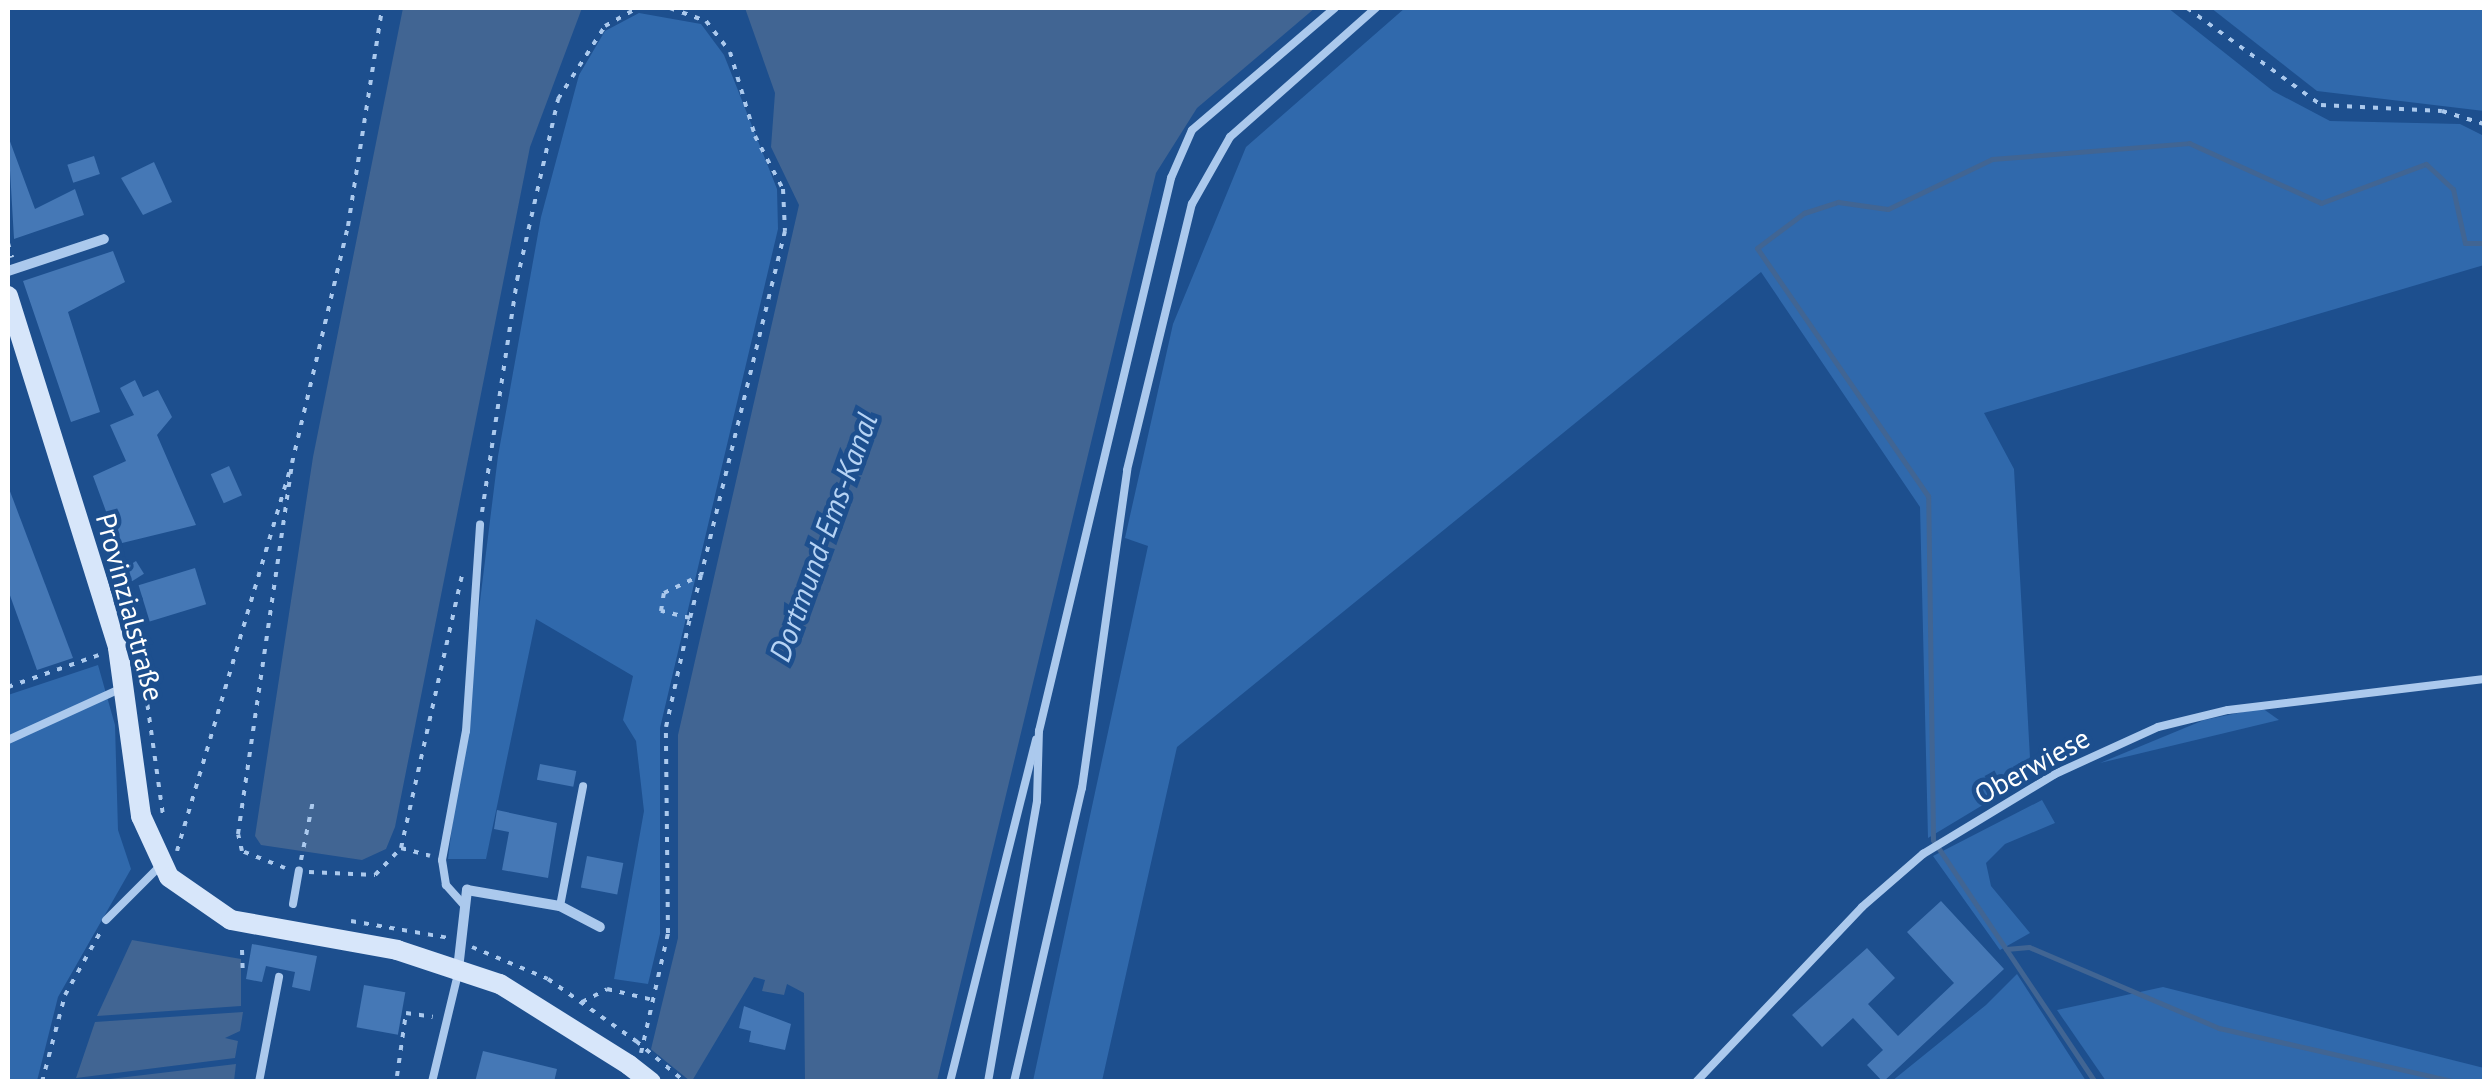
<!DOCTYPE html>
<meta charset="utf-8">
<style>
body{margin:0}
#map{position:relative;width:2492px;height:1089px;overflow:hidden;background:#1d4f8e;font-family:"PT Sans",sans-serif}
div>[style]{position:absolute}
.green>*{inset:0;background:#3069ac}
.water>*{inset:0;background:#416593}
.pier>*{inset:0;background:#1d4f8e}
.stream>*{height:5px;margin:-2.5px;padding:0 2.5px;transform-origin:2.5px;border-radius:2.5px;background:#416593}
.building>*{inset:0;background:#4578b6;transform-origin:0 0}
.path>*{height:4px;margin-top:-2px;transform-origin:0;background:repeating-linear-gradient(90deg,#abc9ed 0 5px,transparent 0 13px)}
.service>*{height:8px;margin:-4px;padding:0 4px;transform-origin:4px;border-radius:4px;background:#abc9ed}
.minor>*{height:10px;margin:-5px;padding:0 5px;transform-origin:5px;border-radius:5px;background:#abc9ed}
.secondary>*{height:20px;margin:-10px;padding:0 10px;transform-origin:10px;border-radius:10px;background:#d7e6fa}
.path-bridge>*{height:4px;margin-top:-2px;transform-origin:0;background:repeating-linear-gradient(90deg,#abc9ed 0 5px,transparent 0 13px)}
.secondary-bridge>*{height:20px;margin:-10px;padding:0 10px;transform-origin:10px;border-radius:10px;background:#d7e6fa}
span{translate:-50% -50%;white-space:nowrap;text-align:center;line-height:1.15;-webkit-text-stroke:9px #1d4f8e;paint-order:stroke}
.street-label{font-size:28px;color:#fff}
.water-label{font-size:30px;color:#b6d3f4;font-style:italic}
.frame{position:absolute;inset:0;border:10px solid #fff;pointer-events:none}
</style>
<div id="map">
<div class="green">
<i style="clip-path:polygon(1405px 8px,2168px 8px,2273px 91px,2330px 121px,2460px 124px,2484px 136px,2484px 265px,1984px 413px,2014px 469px,2031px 776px,1928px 838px,1920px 507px,1761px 272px,1177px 747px,1102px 1081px,1033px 1081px,1148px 546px,1125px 538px,1173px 324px,1246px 147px)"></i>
<i style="clip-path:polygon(2211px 8px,2484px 8px,2484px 111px,2317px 91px)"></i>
<i style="clip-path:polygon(639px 13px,701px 24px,724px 55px,777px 189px,778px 229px,660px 728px,660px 934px,648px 984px,614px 979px,644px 811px,636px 741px,623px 720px,633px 676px,536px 619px,486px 859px,448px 859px,498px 456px,541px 217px,579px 75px,605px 31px)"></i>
<i style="clip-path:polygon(98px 665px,115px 725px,118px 830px,131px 869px,58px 997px,37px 1081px,8px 1081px,8px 695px)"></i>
<i style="clip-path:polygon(2262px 708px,2279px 720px,2100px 763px,2204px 720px)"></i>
<i style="clip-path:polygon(2042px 800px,2055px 823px,2005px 844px,1986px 863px,1991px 886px,2030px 933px,2000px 950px,1933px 856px)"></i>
<i style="clip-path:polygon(2017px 974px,2086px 1081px,1892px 1081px,1986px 1005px)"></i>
<i style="clip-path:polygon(2163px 987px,2484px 1068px,2484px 1081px,2106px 1081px,2057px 1010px)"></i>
</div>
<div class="water">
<i style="clip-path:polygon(403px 8px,582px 8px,530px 147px,395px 827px,386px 849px,362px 860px,261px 845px,255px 836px,313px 457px)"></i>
<i style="clip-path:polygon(745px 8px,1315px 8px,1197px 108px,1156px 173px,937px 1081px,805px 1081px,804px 993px,787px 984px,784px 995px,762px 991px,765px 980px,754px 977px,692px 1081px,643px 1082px,678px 938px,678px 735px,799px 205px,771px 147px,775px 93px)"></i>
<i style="clip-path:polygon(132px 940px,241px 959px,241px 1006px,97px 1016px)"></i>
<i style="clip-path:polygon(243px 1012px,240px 1031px,225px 1038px,238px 1041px,235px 1058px,76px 1078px,95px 1022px)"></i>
<i style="clip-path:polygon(236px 1064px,234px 1081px,93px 1081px)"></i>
</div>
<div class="pier">
<i style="clip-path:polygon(647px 1046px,690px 1081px,638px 1082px)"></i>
</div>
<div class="stream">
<i style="left:2006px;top:949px;width:23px;rotate:-5deg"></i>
<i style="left:2029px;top:947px;width:207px;rotate:23.1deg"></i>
<i style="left:2219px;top:1028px;width:243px;rotate:12.8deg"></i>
<i style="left:2095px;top:1082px;width:291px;rotate:-123.8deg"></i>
<i style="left:1933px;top:840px;width:344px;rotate:-90.8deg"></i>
<i style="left:1928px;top:496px;width:301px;rotate:-124.6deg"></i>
<i style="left:1757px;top:248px;width:59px;rotate:-36.7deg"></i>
<i style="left:1804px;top:213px;width:36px;rotate:-18deg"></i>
<i style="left:1838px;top:202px;width:50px;rotate:8deg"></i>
<i style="left:1888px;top:209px;width:115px;rotate:-25.7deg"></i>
<i style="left:1992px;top:159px;width:198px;rotate:-4.6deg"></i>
<i style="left:2189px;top:143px;width:145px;rotate:24.4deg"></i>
<i style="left:2321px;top:203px;width:112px;rotate:-20.4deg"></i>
<i style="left:2426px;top:164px;width:37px;rotate:43deg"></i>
<i style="left:2453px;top:189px;width:55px;rotate:77.5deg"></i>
<i style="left:2465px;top:243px;width:19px"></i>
</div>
<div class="building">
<i style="clip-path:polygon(8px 136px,35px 209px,75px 189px,84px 215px,14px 239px)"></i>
<i style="left:94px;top:156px;width:19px;height:28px;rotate:72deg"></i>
<i style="clip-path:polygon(154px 162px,172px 202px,143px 215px,121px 178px)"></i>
<i style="clip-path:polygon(113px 251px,125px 282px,68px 312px,100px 412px,71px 422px,23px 281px)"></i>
<i style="clip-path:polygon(135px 380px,143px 397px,158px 390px,172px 417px,157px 435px,196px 525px,118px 544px,93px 476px,126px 461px,110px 425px,134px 415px,120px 388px)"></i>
<i style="left:229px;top:466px;width:32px;height:20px;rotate:66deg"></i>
<i style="clip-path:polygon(8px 486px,73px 658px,37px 670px,8px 590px)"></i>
<i style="left:136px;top:561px;width:15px;height:15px;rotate:58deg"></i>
<i style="left:195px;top:568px;width:38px;height:59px;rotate:73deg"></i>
<i style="left:540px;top:764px;width:37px;height:16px;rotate:11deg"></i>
<i style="clip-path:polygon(497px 810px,557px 823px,548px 878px,502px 870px,509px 832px,494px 829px)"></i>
<i style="left:587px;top:856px;width:37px;height:32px;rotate:11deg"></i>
<i style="clip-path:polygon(1941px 901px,2004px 969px,1883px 1082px,1867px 1065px,1883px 1050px,1853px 1018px,1822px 1047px,1792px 1015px,1867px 948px,1895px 978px,1868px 1004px,1898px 1036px,1954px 983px,1907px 932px)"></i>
<i style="clip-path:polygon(252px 944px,317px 956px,310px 991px,292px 987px,295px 972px,266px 966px,262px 982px,246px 979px)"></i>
<i style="left:364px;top:985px;width:42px;height:43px;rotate:10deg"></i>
<i style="clip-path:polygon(744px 1006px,791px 1024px,785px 1050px,749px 1042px,751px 1031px,739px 1028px)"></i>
<i style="clip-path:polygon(483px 1051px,557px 1069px,554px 1082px,475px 1082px)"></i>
</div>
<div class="path">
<i style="left:670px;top:8px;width:38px;rotate:20deg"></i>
<i style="left:706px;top:21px;width:39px;rotate:52deg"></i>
<i style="left:730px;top:52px;width:88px;rotate:73.4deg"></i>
<i style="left:755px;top:136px;width:60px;rotate:62.2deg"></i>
<i style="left:783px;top:189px;width:42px;rotate:87.3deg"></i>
<i style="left:785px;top:231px;width:354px;rotate:103.7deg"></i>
<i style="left:701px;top:575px;width:44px;rotate:104.3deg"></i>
<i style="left:690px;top:618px;width:30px;rotate:-166deg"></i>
<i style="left:661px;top:611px;width:18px;rotate:-81deg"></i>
<i style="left:664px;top:593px;width:41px;rotate:-25.9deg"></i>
<i style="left:2187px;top:8px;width:165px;rotate:35.9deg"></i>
<i style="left:2321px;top:105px;width:121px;rotate:2.8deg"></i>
<i style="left:2442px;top:111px;width:44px;rotate:17.2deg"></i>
<i style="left:8px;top:243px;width:15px;rotate:74deg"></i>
<i style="left:292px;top:463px;width:244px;rotate:-76.7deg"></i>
<i style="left:348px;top:226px;width:221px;rotate:-81.1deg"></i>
<i style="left:482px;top:512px;width:235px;rotate:-81.4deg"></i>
<i style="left:517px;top:280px;width:186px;rotate:-77.2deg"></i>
<i style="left:558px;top:99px;width:87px;rotate:-57.2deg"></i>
<i style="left:605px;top:26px;width:38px;rotate:-29deg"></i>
<i style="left:142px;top:666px;width:150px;rotate:82deg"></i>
<i style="left:8px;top:687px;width:96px;rotate:-19.4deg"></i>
<i style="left:401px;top:848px;width:30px;rotate:15deg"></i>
<i style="left:177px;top:851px;width:395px;rotate:-73.5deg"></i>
<i style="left:301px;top:860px;width:60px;rotate:-78.5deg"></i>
<i style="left:285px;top:868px;width:46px;rotate:-158.4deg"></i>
<i style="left:242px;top:851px;width:17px;rotate:-103deg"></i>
<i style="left:238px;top:834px;width:375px;rotate:-81.7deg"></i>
<i style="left:309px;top:872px;width:66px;rotate:2.6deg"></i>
<i style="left:375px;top:875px;width:37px;rotate:-46deg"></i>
<i style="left:401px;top:848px;width:281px;rotate:-77.4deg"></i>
<i style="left:351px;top:921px;width:99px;rotate:9.8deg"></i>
<i style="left:472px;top:947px;width:82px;rotate:22.8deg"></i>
<i style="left:548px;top:979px;width:108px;rotate:35.2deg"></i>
<i style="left:242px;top:950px;width:23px;rotate:88deg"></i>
<i style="left:582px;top:1002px;width:28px;rotate:-27deg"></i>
<i style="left:607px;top:989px;width:47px;rotate:13.4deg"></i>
<i style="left:641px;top:1053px;width:123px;rotate:-77.3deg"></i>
<i style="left:668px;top:933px;width:206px;rotate:-90.6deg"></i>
<i style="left:666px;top:727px;width:112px;rotate:-77.6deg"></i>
<i style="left:397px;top:1076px;width:64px;rotate:-81.9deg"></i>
<i style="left:406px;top:1013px;width:27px;rotate:8deg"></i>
<i style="left:42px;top:1082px;width:90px;rotate:-75.2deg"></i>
<i style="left:65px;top:995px;width:76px;rotate:-60.7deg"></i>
</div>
<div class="service">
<i style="left:8px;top:740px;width:125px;rotate:-24.5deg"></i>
<i style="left:293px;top:904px;width:34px;rotate:-80deg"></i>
<i style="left:464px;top:905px;width:27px;rotate:-132deg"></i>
<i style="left:446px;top:885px;width:25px;rotate:-99deg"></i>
<i style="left:442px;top:860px;width:131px;rotate:-79.5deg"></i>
<i style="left:466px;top:731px;width:207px;rotate:-86.1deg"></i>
<i style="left:560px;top:906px;width:122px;rotate:-79.1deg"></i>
<i style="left:106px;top:920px;width:76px;rotate:-45deg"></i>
<i style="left:259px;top:1082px;width:107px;rotate:-79.2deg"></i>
<i style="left:432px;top:1082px;width:111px;rotate:-76.5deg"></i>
<i style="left:950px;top:1082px;width:353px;rotate:-75.9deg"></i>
<i style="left:988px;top:1082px;width:285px;rotate:-80.1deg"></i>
<i style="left:1037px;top:801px;width:70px;rotate:-88.4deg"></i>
<i style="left:1039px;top:731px;width:569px;rotate:-76.57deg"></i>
<i style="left:1171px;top:178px;width:52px;rotate:-66.4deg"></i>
<i style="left:1192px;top:130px;width:188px;rotate:-40.5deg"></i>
<i style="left:1014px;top:1082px;width:302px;rotate:-77deg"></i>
<i style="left:1082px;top:788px;width:321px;rotate:-81.9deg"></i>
<i style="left:1127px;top:470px;width:274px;rotate:-76.3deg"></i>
<i style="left:1192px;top:204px;width:77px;rotate:-60.4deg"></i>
<i style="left:1230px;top:137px;width:195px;rotate:-41.5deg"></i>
<i style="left:1696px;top:1082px;width:241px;rotate:-46.5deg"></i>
<i style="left:1862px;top:907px;width:81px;rotate:-41deg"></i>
<i style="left:1923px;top:854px;width:154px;rotate:-31.2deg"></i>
<i style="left:2055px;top:774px;width:113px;rotate:-24.5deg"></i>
<i style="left:2158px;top:727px;width:72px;rotate:-13.7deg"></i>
<i style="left:2228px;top:710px;width:258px;rotate:-6.9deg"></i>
</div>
<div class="minor">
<i style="left:8px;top:271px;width:101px;rotate:-18.4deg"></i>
<i style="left:458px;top:969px;width:80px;rotate:-83.5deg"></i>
<i style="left:467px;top:890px;width:94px;rotate:9.8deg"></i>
<i style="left:560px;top:906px;width:45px;rotate:27.7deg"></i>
</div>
<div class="secondary">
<i style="left:8px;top:296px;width:369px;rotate:72.6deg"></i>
<i style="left:118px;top:648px;width:170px;rotate:82.2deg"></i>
<i style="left:141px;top:816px;width:67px;rotate:65.3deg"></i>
<i style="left:169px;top:877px;width:75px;rotate:34.7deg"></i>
<i style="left:231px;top:920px;width:169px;rotate:10.2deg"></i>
<i style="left:397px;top:950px;width:108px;rotate:18.3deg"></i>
<i style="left:500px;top:984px;width:152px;rotate:32.1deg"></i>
</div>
<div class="path-bridge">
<i style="left:636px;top:1041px;width:64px;rotate:39.9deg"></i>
</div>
<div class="secondary-bridge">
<i style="left:629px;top:1065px;width:28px;rotate:38deg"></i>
</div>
<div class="street-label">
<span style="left:130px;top:607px;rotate:75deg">Provinzialstraße</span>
<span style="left:2032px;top:766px;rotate:-29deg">Oberwiese</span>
</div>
<div class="water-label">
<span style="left:823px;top:537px;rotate:-70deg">Dortmund-Ems-Kanal</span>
</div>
<div class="frame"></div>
</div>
